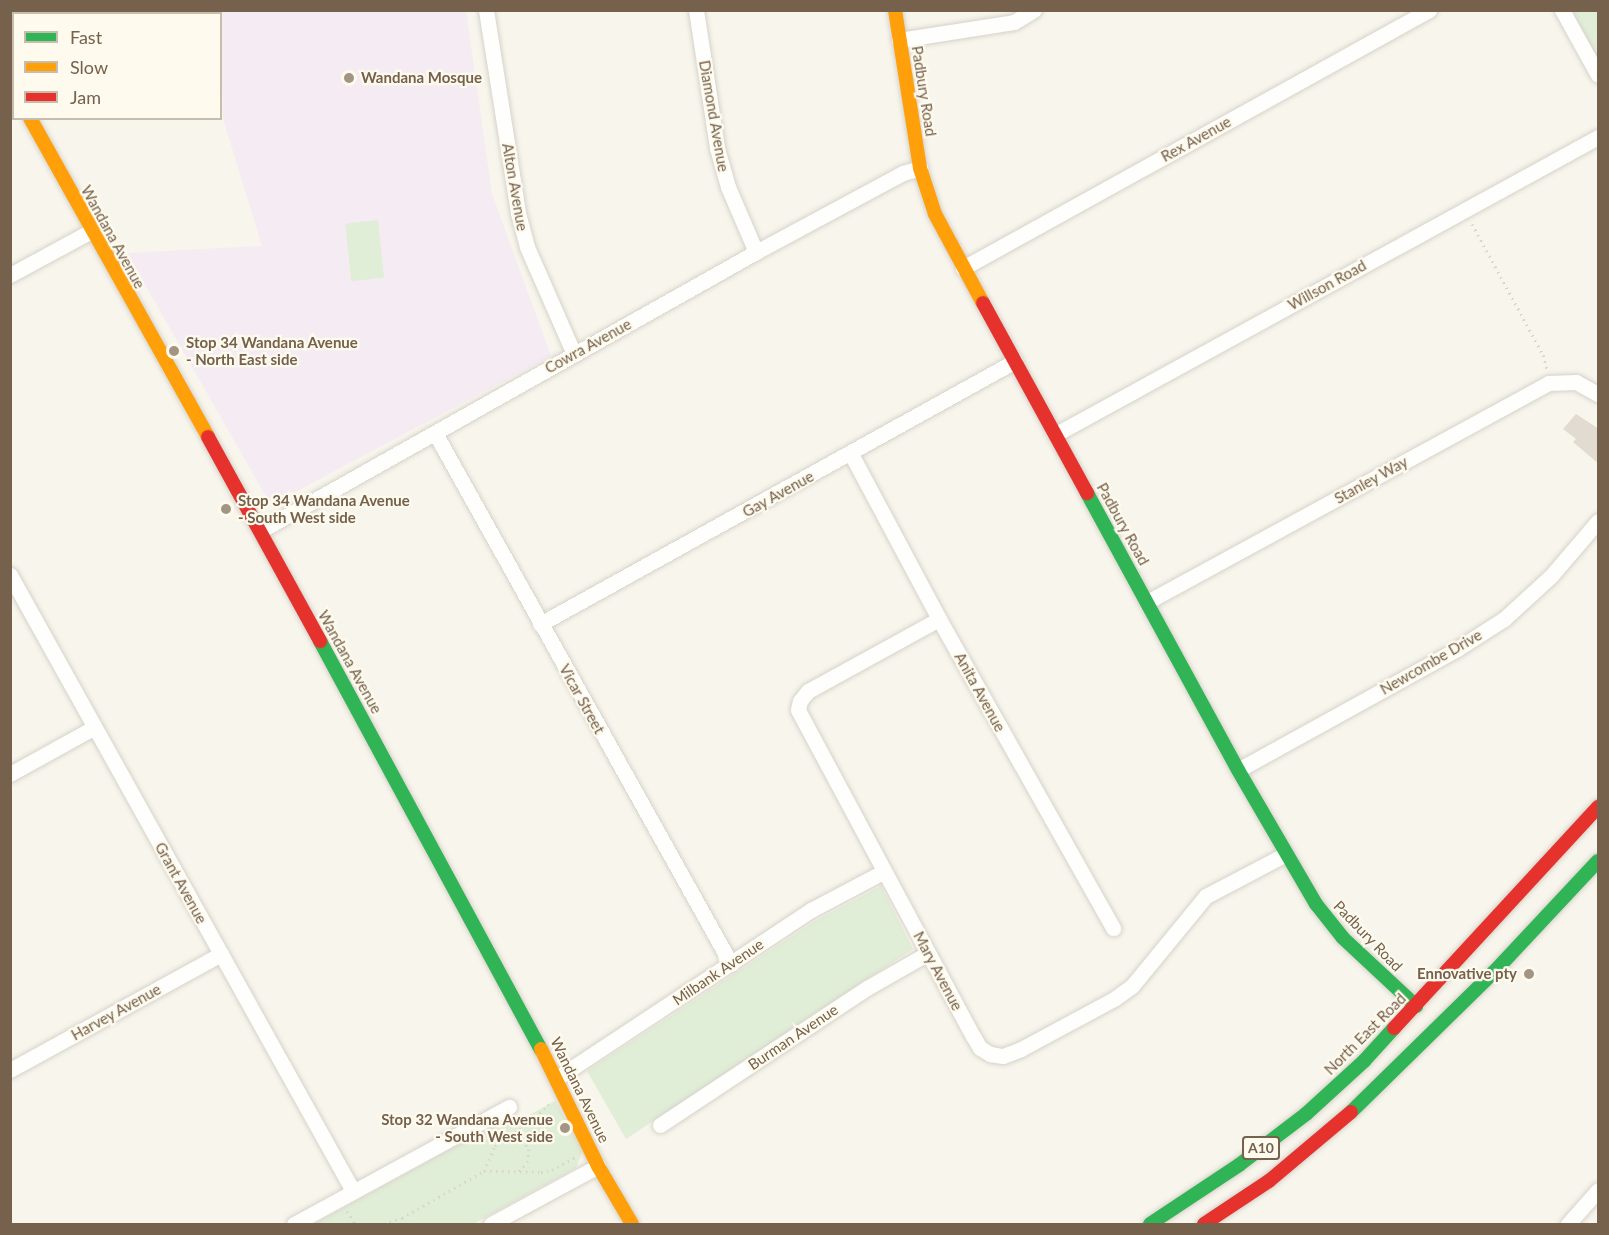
<!DOCTYPE html>
<style>
body{margin:0}
#map{position:relative;width:1609px;height:1235px;overflow:hidden;background:#f7f5ec;font-family:Lato,sans-serif}
div>[style]{position:absolute}
.education>*{inset:0;background:#f5ecf3}
.green>*{inset:0;background:#e1eed7;transform-origin:0 0}
.building>*{inset:0;background:#e1dbd1}
.path>*{height:3px;margin-top:-1.5px;transform-origin:0;background:repeating-linear-gradient(90deg,#dad5cf 0 1.5px,transparent 0 6px)}
.roads{filter:drop-shadow(0 0 2px #d7d2ca) drop-shadow(0 0 2px #d7d2ca)}
.street>*{height:15px;margin:-7.5px;padding:0 7.5px;transform-origin:7.5px;border-radius:7.5px;background:#fefefc}
.fast>*{height:14px;margin:-7px;padding:0 7px;transform-origin:7px;border-radius:7px;background:#30b455}
.slow>*{height:14px;margin:-7px;padding:0 7px;transform-origin:7px;border-radius:7px;background:#ff9f0a}
.jam>*{height:14px;margin:-7px;padding:0 7px;transform-origin:7px;border-radius:7px;background:#e5322d}
.dots>*{width:16px;height:16px;translate:-50% -50%;box-sizing:border-box;border:3px solid #fefaee;border-radius:50%}
span{translate:-50% -50%;white-space:nowrap;text-align:center;line-height:1.15;-webkit-text-stroke:4.5px #fefaee;paint-order:stroke}
.shield-label span{padding:2px 4px;background:#fefaee;border:2px solid;border-radius:4px;-webkit-text-stroke-width:0}
.shield-label{font-size:14px;color:#75614c;font-weight:700}
.poi-label{font-size:15px;color:#75614c;font-weight:700}
.left{translate:0 -50%;text-align:left}
.right{translate:-100% -50%;text-align:right}
.street-label{font-size:15px;color:#75614c}
.frame{position:absolute;inset:0;border:12px solid #75614c;pointer-events:none}
.legend{position:absolute;left:12px;top:12px;width:210px;height:108px;box-sizing:border-box;background:#fefaee;border:2px solid #c7bdad;margin:0;padding:8px 10px;list-style:none;font-size:18px;color:#75614c}
.legend li{display:flex;align-items:center;gap:12px;height:30px}
.legend b{width:30px;border:2px solid #c7bdad}
</style>
<div id="map">
<div class="education">
<i style="clip-path:polygon(215px 11px,466px 11px,492px 194px,551px 356px,271px 505px,127px 253px,262px 246px,223px 119px,220px 14px,215px 13px)"></i>
</div>
<div class="green">
<i style="clip-path:polygon(1563px 11px,1598px 11px,1598px 74px)"></i>
<i style="left:378px;top:220px;width:58px;height:33px;rotate:84deg"></i>
<i style="clip-path:polygon(881px 886px,913px 949px,626px 1139px,587px 1071px,815px 921px)"></i>
<i style="clip-path:polygon(555px 1101px,583px 1150px,576px 1168px,473px 1224px,314px 1224px,493px 1126px,512px 1124px)"></i>
</div>
<div class="building">
<i style="clip-path:polygon(1576px 414px,1599px 429px,1599px 464px,1573px 442px,1576px 439px,1563px 429px)"></i>
</div>
<div class="path">
<i style="left:1472px;top:224px;width:149px;rotate:61.5deg"></i>
<i style="left:1543px;top:355px;width:15px;rotate:74deg"></i>
<i style="left:509px;top:1137px;width:13px;rotate:13deg"></i>
<i style="left:522px;top:1140px;width:11px;rotate:52deg"></i>
<i style="left:529px;top:1149px;width:12px;rotate:95deg"></i>
<i style="left:528px;top:1161px;width:15px;rotate:132deg"></i>
<i style="left:484px;top:1171px;width:27px;rotate:-66deg"></i>
<i style="left:495px;top:1146px;width:37px;rotate:-34deg"></i>
<i style="left:526px;top:1125px;width:31px;rotate:-42deg"></i>
<i style="left:347px;top:1211px;width:15px;rotate:58deg"></i>
<i style="left:370px;top:1224px;width:13px"></i>
<i style="left:384px;top:1224px;width:19px;rotate:-18deg"></i>
<i style="left:402px;top:1218px;width:95px;rotate:-29.8deg"></i>
<i style="left:484px;top:1171px;width:57px;rotate:1deg"></i>
<i style="left:541px;top:1172px;width:11px;rotate:-10deg"></i>
<i style="left:552px;top:1170px;width:26px;rotate:-29deg"></i>
</div>
<div class="roads">
<div class="street">
<i style="left:486px;top:10px;width:206px;rotate:81deg"></i>
<i style="left:518px;top:213px;width:35px;rotate:75deg"></i>
<i style="left:527px;top:247px;width:117px;rotate:66.3deg"></i>
<i style="left:696px;top:10px;width:140px;rotate:81.3deg"></i>
<i style="left:717px;top:148px;width:41px;rotate:74.2deg"></i>
<i style="left:728px;top:187px;width:71px;rotate:66.7deg"></i>
<i style="left:1562px;top:10px;width:74px;rotate:61deg"></i>
<i style="left:899px;top:40px;width:116px;rotate:-8.9deg"></i>
<i style="left:1014px;top:22px;width:23px;rotate:-31deg"></i>
<i style="left:963px;top:268px;width:533px;rotate:-28.97deg"></i>
<i style="left:10px;top:275px;width:92px;rotate:-28.5deg"></i>
<i style="left:435px;top:433px;width:608px;rotate:60.86deg"></i>
<i style="left:1056px;top:434px;width:618px;rotate:-28.72deg"></i>
<i style="left:851px;top:454px;width:187px;rotate:61.9deg"></i>
<i style="left:939px;top:619px;width:355px;rotate:60.6deg"></i>
<i style="left:260px;top:531px;width:569px;rotate:-29.36deg"></i>
<i style="left:756px;top:252px;width:167px;rotate:-28.3deg"></i>
<i style="left:903px;top:173px;width:18px;rotate:-16deg"></i>
<i style="left:10px;top:575px;width:705px;rotate:60.89deg"></i>
<i style="left:1147px;top:602px;width:457px;rotate:-28.6deg"></i>
<i style="left:1548px;top:383px;width:28px;rotate:-2deg"></i>
<i style="left:1576px;top:382px;width:25px;rotate:29deg"></i>
<i style="left:939px;top:619px;width:149px;rotate:151.2deg"></i>
<i style="left:808px;top:691px;width:13px;rotate:129deg"></i>
<i style="left:800px;top:701px;width:9px;rotate:103deg"></i>
<i style="left:798px;top:710px;width:370px;rotate:61.8deg"></i>
<i style="left:973px;top:1036px;width:14px;rotate:60deg"></i>
<i style="left:980px;top:1048px;width:12px;rotate:31deg"></i>
<i style="left:990px;top:1054px;width:13px;rotate:9deg"></i>
<i style="left:1003px;top:1056px;width:19px;rotate:-21deg"></i>
<i style="left:1021px;top:1049px;width:106px;rotate:-28.3deg"></i>
<i style="left:1114px;top:999px;width:22px;rotate:-36deg"></i>
<i style="left:1132px;top:986px;width:117px;rotate:-50.6deg"></i>
<i style="left:1206px;top:896px;width:90px;rotate:-27.7deg"></i>
<i style="left:540px;top:624px;width:543px;rotate:-28.97deg"></i>
<i style="left:1238px;top:770px;width:250px;rotate:-28.9deg"></i>
<i style="left:1457px;top:649px;width:56px;rotate:-32.6deg"></i>
<i style="left:1504px;top:619px;width:64px;rotate:-42.5deg"></i>
<i style="left:1551px;top:576px;width:72px;rotate:-49.5deg"></i>
<i style="left:10px;top:774px;width:95px;rotate:-29deg"></i>
<i style="left:10px;top:1070px;width:241px;rotate:-28.8deg"></i>
<i style="left:557px;top:1078px;width:305px;rotate:-33.5deg"></i>
<i style="left:811px;top:910px;width:81px;rotate:-27.8deg"></i>
<i style="left:660px;top:1125px;width:248px;rotate:-33.5deg"></i>
<i style="left:867px;top:988px;width:70px;rotate:-29.8deg"></i>
<i style="left:294px;top:1224px;width:245px;rotate:-28.6deg"></i>
<i style="left:491px;top:1224px;width:122px;rotate:-28.5deg"></i>
<i style="left:1568px;top:1224px;width:45px;rotate:-48.6deg"></i>
</div>
<div class="fast">
<i style="left:1087px;top:493px;width:315px;rotate:61.4deg"></i>
<i style="left:1238px;top:770px;width:155px;rotate:59.8deg"></i>
<i style="left:1316px;top:904px;width:43px;rotate:51.5deg"></i>
<i style="left:1343px;top:938px;width:100px;rotate:43deg"></i>
<i style="left:320px;top:641px;width:464px;rotate:61.6deg"></i>
<i style="left:1351px;top:1112px;width:200px;rotate:-44.4deg"></i>
<i style="left:1494px;top:972px;width:152px;rotate:-46.9deg"></i>
<i style="left:1150px;top:1224px;width:107px;rotate:-33.5deg"></i>
<i style="left:1239px;top:1165px;width:84px;rotate:-37.3deg"></i>
<i style="left:1306px;top:1114px;width:79px;rotate:-42.4deg"></i>
<i style="left:1364px;top:1061px;width:45px;rotate:-47.7deg"></i>
</div>
<div class="slow">
<i style="left:895px;top:10px;width:160px;rotate:81deg"></i>
<i style="left:920px;top:168px;width:48px;rotate:71.9deg"></i>
<i style="left:935px;top:214px;width:101px;rotate:61.7deg"></i>
<i style="left:10px;top:82px;width:7px;rotate:56deg"></i>
<i style="left:30px;top:118px;width:365px;rotate:60.8deg"></i>
<i style="left:541px;top:1049px;width:130px;rotate:64deg"></i>
<i style="left:598px;top:1166px;width:67px;rotate:59.6deg"></i>
</div>
<div class="jam">
<i style="left:983px;top:303px;width:217px;rotate:61.3deg"></i>
<i style="left:208px;top:437px;width:233px;rotate:61.2deg"></i>
<i style="left:1394px;top:1028px;width:301px;rotate:-47.3deg"></i>
<i style="left:1204px;top:1224px;width:78px;rotate:-33.5deg"></i>
<i style="left:1269px;top:1181px;width:107px;rotate:-40.1deg"></i>
</div>
</div>
<div class="dots">
<i style="left:349px;top:78px;background:#a29584"></i>
<i style="left:174px;top:351px;background:#a29584"></i>
<i style="left:226px;top:509px;background:#a29584"></i>
<i style="left:1529px;top:974px;background:#a29584"></i>
<i style="left:565px;top:1128px;background:#a29584"></i>
</div>
<div class="shield-label">
<span style="left:1261px;top:1148px">A10</span>
</div>
<div class="poi-label">
<span class="left" style="left:361px;top:78px">Wandana Mosque</span>
<span class="left" style="left:186px;top:351px">Stop 34 Wandana Avenue<br>- North East side</span>
<span class="left" style="left:238px;top:509px">Stop 34 Wandana Avenue<br>- South West side</span>
<span class="right" style="left:1517px;top:974px">Ennovative pty</span>
<span class="right" style="left:553px;top:1128px">Stop 32 Wandana Avenue<br>- South West side</span>
</div>
<div class="street-label">
<span style="left:924px;top:91px;rotate:81deg">Padbury Road</span>
<span style="left:714px;top:116px;rotate:80deg">Diamond Avenue</span>
<span style="left:1196px;top:139px;rotate:-29deg">Rex Avenue</span>
<span style="left:515px;top:187px;rotate:80deg">Alton Avenue</span>
<span style="left:113px;top:237px;rotate:61deg">Wandana Avenue</span>
<span style="left:1327px;top:285px;rotate:-29deg">Willson Road</span>
<span style="left:588px;top:346px;rotate:-29deg">Cowra Avenue</span>
<span style="left:1371px;top:480px;rotate:-29deg">Stanley Way</span>
<span style="left:778px;top:494px;rotate:-29deg">Gay Avenue</span>
<span style="left:1123px;top:524px;rotate:61deg">Padbury Road</span>
<span style="left:350px;top:662px;rotate:61deg">Wandana Avenue</span>
<span style="left:1431px;top:662px;rotate:-30deg">Newcombe Drive</span>
<span style="left:980px;top:692px;rotate:61deg">Anita Avenue</span>
<span style="left:582px;top:699px;rotate:61deg">Vicar Street</span>
<span style="left:181px;top:883px;rotate:61deg">Grant Avenue</span>
<span style="left:1368px;top:936px;rotate:46deg">Padbury Road</span>
<span style="left:938px;top:971px;rotate:62deg">Mary Avenue</span>
<span style="left:718px;top:972px;rotate:-34deg">Milbank Avenue</span>
<span style="left:116px;top:1012px;rotate:-29deg">Harvey Avenue</span>
<span style="left:1365px;top:1034px;rotate:-45deg">North East Road</span>
<span style="left:793px;top:1037px;rotate:-34deg">Burman Avenue</span>
<span style="left:580px;top:1090px;rotate:64deg">Wandana Avenue</span>
</div>
<div class="frame"></div>
<ul class="legend">
<li><b style="height:8px;background:#30b455"></b>Fast</li>
<li><b style="height:8px;background:#ff9f0a"></b>Slow</li>
<li><b style="height:8px;background:#e5322d"></b>Jam</li>
</ul>
</div>
